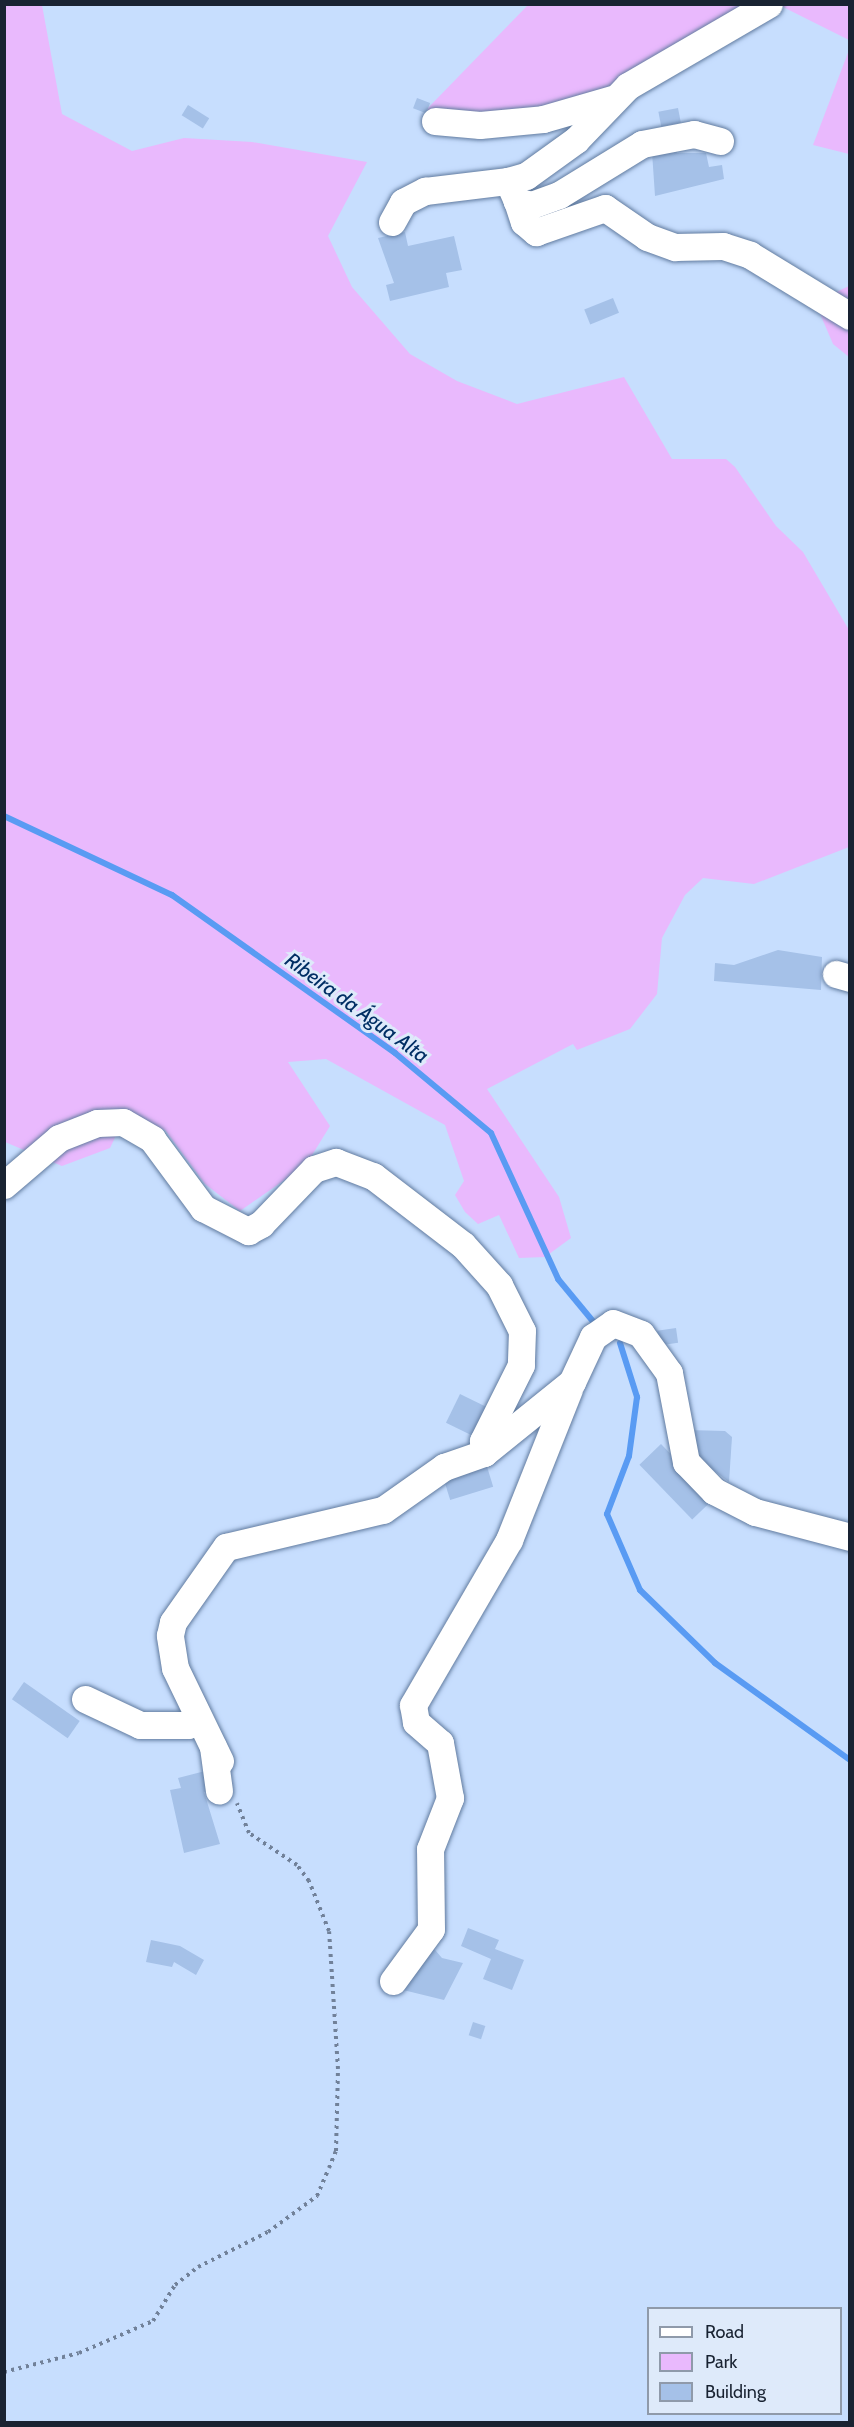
<!DOCTYPE html>
<meta charset="utf-8">
<style>
body{margin:0}
#map{position:relative;width:854px;height:2427px;overflow:hidden;background:#c7defe;font-family:Cabin,sans-serif}
div>[style]{position:absolute}
.green>*{inset:0;background:#e9b9fd}
.stream>*{height:6px;margin:-3px;padding:0 3px;transform-origin:3px;border-radius:3px;background:#599bf3}
.building>*{inset:0;background:#a5c1e8;transform-origin:0 0}
.path>*{height:4px;margin-top:-2px;transform-origin:0;background:repeating-linear-gradient(90deg,#718199 0 3px,transparent 0 7.5px)}
.roads{filter:drop-shadow(0 0 2px #617b9f) drop-shadow(0 0 2px #617b9f)}
.minor>*{height:27px;margin:-13.5px;padding:0 13.5px;transform-origin:13.5px;border-radius:13.5px;background:#fff}
span{translate:-50% -50%;white-space:nowrap;text-align:center;line-height:1.15;-webkit-text-stroke:6px #deeafa;paint-order:stroke}
.water-label{font-size:21px;color:#002e64;font-style:italic}
.frame{position:absolute;inset:0;border:6px solid #192332;pointer-events:none}
.legend{position:absolute;left:647px;top:2307px;width:195px;height:108px;box-sizing:border-box;background:#deeafa;border:2px solid #8f9aaa;margin:0;padding:8px 10px;list-style:none;font-size:18px;color:#192332}
.legend li{display:flex;align-items:center;gap:12px;height:30px}
.legend b{width:30px;border:2px solid #8f9aaa}
</style>
<div id="map">
<div class="green">
<i style="clip-path:polygon(4px 5px,42px 5px,62px 114px,132px 151px,184px 138px,252px 142px,367px 162px,328px 236px,352px 287px,410px 354px,457px 381px,517px 404px,624px 377px,672px 459px,726px 459px,735px 467px,776px 526px,803px 552px,849px 630px,849px 847px,754px 884px,703px 878px,685px 895px,662px 938px,657px 994px,630px 1029px,577px 1050px,573px 1044px,487px 1089px,559px 1197px,571px 1238px,545px 1257px,519px 1258px,499px 1215px,478px 1224px,465px 1212px,455px 1195px,464px 1181px,445px 1125px,326px 1059px,288px 1062px,330px 1126px,306px 1165px,240px 1211px,205px 1184px,165px 1130px,123px 1121px,110px 1148px,62px 1166px,5px 1142px)"></i>
<i style="clip-path:polygon(528px 5px,849px 5px,849px 40px,783px 7px,712px 40px,592px 121px,426px 110px)"></i>
<i style="clip-path:polygon(849px 50px,850px 154px,849px 154px,813px 145px)"></i>
<i style="clip-path:polygon(849px 286px,849px 357px,833px 344px,815px 302px)"></i>
</div>
<div class="stream">
<i style="left:4px;top:816px;width:186px;rotate:25.2deg"></i>
<i style="left:172px;top:895px;width:273px;rotate:35.3deg"></i>
<i style="left:395px;top:1053px;width:125px;rotate:39.8deg"></i>
<i style="left:491px;top:1133px;width:161px;rotate:65.3deg"></i>
<i style="left:558px;top:1279px;width:60px;rotate:50.4deg"></i>
<i style="left:620px;top:1343px;width:57px;rotate:72.5deg"></i>
<i style="left:637px;top:1397px;width:60px;rotate:97.7deg"></i>
<i style="left:629px;top:1456px;width:62px;rotate:110.8deg"></i>
<i style="left:607px;top:1514px;width:83px;rotate:66.5deg"></i>
<i style="left:640px;top:1590px;width:105px;rotate:44.2deg"></i>
<i style="left:715px;top:1663px;width:166px;rotate:35.7deg"></i>
</div>
<div class="building">
<i style="left:417px;top:98px;width:14px;height:11px;rotate:21deg"></i>
<i style="left:188px;top:105px;width:25px;height:12px;rotate:32deg"></i>
<i style="left:678px;top:108px;width:15px;height:20px;rotate:79deg"></i>
<i style="clip-path:polygon(676px 148px,677px 153px,706px 153px,709px 167px,722px 165px,724px 179px,655px 196px,652px 152px)"></i>
<i style="clip-path:polygon(405px 232px,408px 246px,454px 236px,462px 270px,446px 273px,449px 287px,390px 301px,386px 285px,394px 283px,378px 238px)"></i>
<i style="left:613px;top:298px;width:16px;height:31px;rotate:68deg"></i>
<i style="clip-path:polygon(778px 950px,822px 957px,821px 990px,714px 981px,715px 963px,734px 965px)"></i>
<i style="left:676px;top:1328px;width:15px;height:19px;rotate:82deg"></i>
<i style="left:460px;top:1394px;width:37px;height:32px;rotate:26deg"></i>
<i style="clip-path:polygon(688px 1430px,725px 1431px,732px 1437px,729px 1482px,688px 1451px)"></i>
<i style="left:661px;top:1444px;width:76px;height:30px;rotate:46deg"></i>
<i style="left:485px;top:1460px;width:28px;height:45px;rotate:73deg"></i>
<i style="left:24px;top:1682px;width:68px;height:21px;rotate:35deg"></i>
<i style="clip-path:polygon(209px 1770px,214px 1789px,204px 1792px,220px 1844px,184px 1853px,170px 1790px,181px 1788px,178px 1778px)"></i>
<i style="clip-path:polygon(468px 1928px,499px 1940px,495px 1949px,524px 1960px,512px 1990px,483px 1979px,491px 1959px,461px 1946px)"></i>
<i style="clip-path:polygon(151px 1940px,180px 1946px,204px 1960px,196px 1975px,174px 1962px,172px 1967px,146px 1962px)"></i>
<i style="clip-path:polygon(429px 1943px,442px 1958px,463px 1963px,444px 2000px,399px 1989px)"></i>
<i style="left:473px;top:2022px;width:13px;height:14px;rotate:18deg"></i>
</div>
<div class="path">
<i style="left:4px;top:2372px;width:77px;rotate:-14.2deg"></i>
<i style="left:79px;top:2353px;width:81px;rotate:-23.4deg"></i>
<i style="left:153px;top:2321px;width:42px;rotate:-58.6deg"></i>
<i style="left:175px;top:2285px;width:29px;rotate:-38deg"></i>
<i style="left:198px;top:2267px;width:78px;rotate:-26.6deg"></i>
<i style="left:268px;top:2232px;width:61px;rotate:-36.3deg"></i>
<i style="left:317px;top:2196px;width:30px;rotate:-67deg"></i>
<i style="left:329px;top:2168px;width:18px;rotate:-68deg"></i>
<i style="left:336px;top:2151px;width:82px;rotate:-88.6deg"></i>
<i style="left:338px;top:2069px;width:138px;rotate:-93.7deg"></i>
<i style="left:329px;top:1931px;width:54px;rotate:-111.8deg"></i>
<i style="left:309px;top:1881px;width:20px;rotate:-127deg"></i>
<i style="left:297px;top:1865px;width:58px;rotate:-146.3deg"></i>
<i style="left:249px;top:1833px;width:32px;rotate:-112deg"></i>
</div>
<div class="roads">
<div class="minor">
<i style="left:435px;top:121px;width:45px;rotate:5.1deg"></i>
<i style="left:480px;top:125px;width:63px;rotate:-5.4deg"></i>
<i style="left:543px;top:119px;width:72px;rotate:-16.2deg"></i>
<i style="left:720px;top:141px;width:27px;rotate:-165deg"></i>
<i style="left:694px;top:134px;width:53px;rotate:169.1deg"></i>
<i style="left:642px;top:144px;width:97px;rotate:148.4deg"></i>
<i style="left:559px;top:195px;width:30px;rotate:160deg"></i>
<i style="left:531px;top:205px;width:15px;rotate:-164deg"></i>
<i style="left:517px;top:201px;width:22px;rotate:-114deg"></i>
<i style="left:508px;top:181px;width:19px;rotate:-16deg"></i>
<i style="left:526px;top:176px;width:62px;rotate:-35.8deg"></i>
<i style="left:576px;top:140px;width:75px;rotate:-46.1deg"></i>
<i style="left:628px;top:86px;width:163px;rotate:-30.2deg"></i>
<i style="left:517px;top:201px;width:22px;rotate:72deg"></i>
<i style="left:524px;top:222px;width:16px;rotate:40deg"></i>
<i style="left:536px;top:232px;width:73px;rotate:-19.2deg"></i>
<i style="left:605px;top:208px;width:51px;rotate:34.6deg"></i>
<i style="left:647px;top:237px;width:30px;rotate:20deg"></i>
<i style="left:675px;top:247px;width:48px;rotate:-1.2deg"></i>
<i style="left:723px;top:246px;width:28px;rotate:18deg"></i>
<i style="left:750px;top:255px;width:117px;rotate:31.4deg"></i>
<i style="left:392px;top:222px;width:23px;rotate:-61deg"></i>
<i style="left:403px;top:202px;width:25px;rotate:-27deg"></i>
<i style="left:425px;top:191px;width:84px;rotate:-6.9deg"></i>
<i style="left:836px;top:974px;width:15px;rotate:16deg"></i>
<i style="left:4px;top:1185px;width:72px;rotate:-40.5deg"></i>
<i style="left:59px;top:1138px;width:41px;rotate:-21.5deg"></i>
<i style="left:97px;top:1123px;width:26px;rotate:-2deg"></i>
<i style="left:123px;top:1122px;width:34px;rotate:30deg"></i>
<i style="left:152px;top:1139px;width:86px;rotate:53.5deg"></i>
<i style="left:203px;top:1208px;width:51px;rotate:27.1deg"></i>
<i style="left:248px;top:1231px;width:15px;rotate:-28deg"></i>
<i style="left:261px;top:1224px;width:76px;rotate:-46.1deg"></i>
<i style="left:314px;top:1169px;width:23px;rotate:-18deg"></i>
<i style="left:336px;top:1162px;width:40px;rotate:21deg"></i>
<i style="left:373px;top:1176px;width:113px;rotate:37.5deg"></i>
<i style="left:463px;top:1245px;width:54px;rotate:48deg"></i>
<i style="left:499px;top:1285px;width:51px;rotate:63.4deg"></i>
<i style="left:522px;top:1331px;width:34px;rotate:92deg"></i>
<i style="left:521px;top:1365px;width:85px;rotate:116.6deg"></i>
<i style="left:483px;top:1441px;width:12px;rotate:85deg"></i>
<i style="left:85px;top:1699px;width:61px;rotate:25.3deg"></i>
<i style="left:140px;top:1725px;width:48px"></i>
<i style="left:188px;top:1725px;width:12px;rotate:-48deg"></i>
<i style="left:213px;top:1747px;width:44px;rotate:82.2deg"></i>
<i style="left:220px;top:1761px;width:103px;rotate:-115.8deg"></i>
<i style="left:175px;top:1668px;width:33px;rotate:-99deg"></i>
<i style="left:170px;top:1635px;width:13px;rotate:-77deg"></i>
<i style="left:173px;top:1622px;width:92px;rotate:-54.8deg"></i>
<i style="left:226px;top:1547px;width:161px;rotate:-13.3deg"></i>
<i style="left:383px;top:1510px;width:75px;rotate:-35.2deg"></i>
<i style="left:444px;top:1467px;width:42px;rotate:-19.3deg"></i>
<i style="left:484px;top:1453px;width:113px;rotate:-38.9deg"></i>
<i style="left:572px;top:1382px;width:50px;rotate:-65deg"></i>
<i style="left:593px;top:1337px;width:24px;rotate:-35deg"></i>
<i style="left:613px;top:1323px;width:30px;rotate:21deg"></i>
<i style="left:641px;top:1334px;width:48px;rotate:54.3deg"></i>
<i style="left:669px;top:1373px;width:91px;rotate:79.2deg"></i>
<i style="left:686px;top:1462px;width:40px;rotate:46deg"></i>
<i style="left:714px;top:1491px;width:46px;rotate:27.1deg"></i>
<i style="left:755px;top:1512px;width:98px;rotate:14.7deg"></i>
<i style="left:393px;top:1981px;width:64px;rotate:-53.8deg"></i>
<i style="left:431px;top:1929px;width:80px;rotate:-90.7deg"></i>
<i style="left:430px;top:1849px;width:55px;rotate:-68.6deg"></i>
<i style="left:450px;top:1798px;width:56px;rotate:-100.3deg"></i>
<i style="left:440px;top:1743px;width:32px;rotate:-139deg"></i>
<i style="left:416px;top:1722px;width:17px;rotate:-100deg"></i>
<i style="left:413px;top:1705px;width:191px;rotate:-59.8deg"></i>
<i style="left:509px;top:1540px;width:162px;rotate:-68.3deg"></i>
</div>
</div>
<div class="water-label">
<span style="left:357px;top:1008px;rotate:36deg">Ribeira da Água Alta</span>
</div>
<div class="frame"></div>
<ul class="legend">
<li><b style="height:8px;background:#fff"></b>Road</li>
<li><b style="height:16px;background:#e9b9fd"></b>Park</li>
<li><b style="height:16px;background:#a5c1e8"></b>Building</li>
</ul>
</div>
